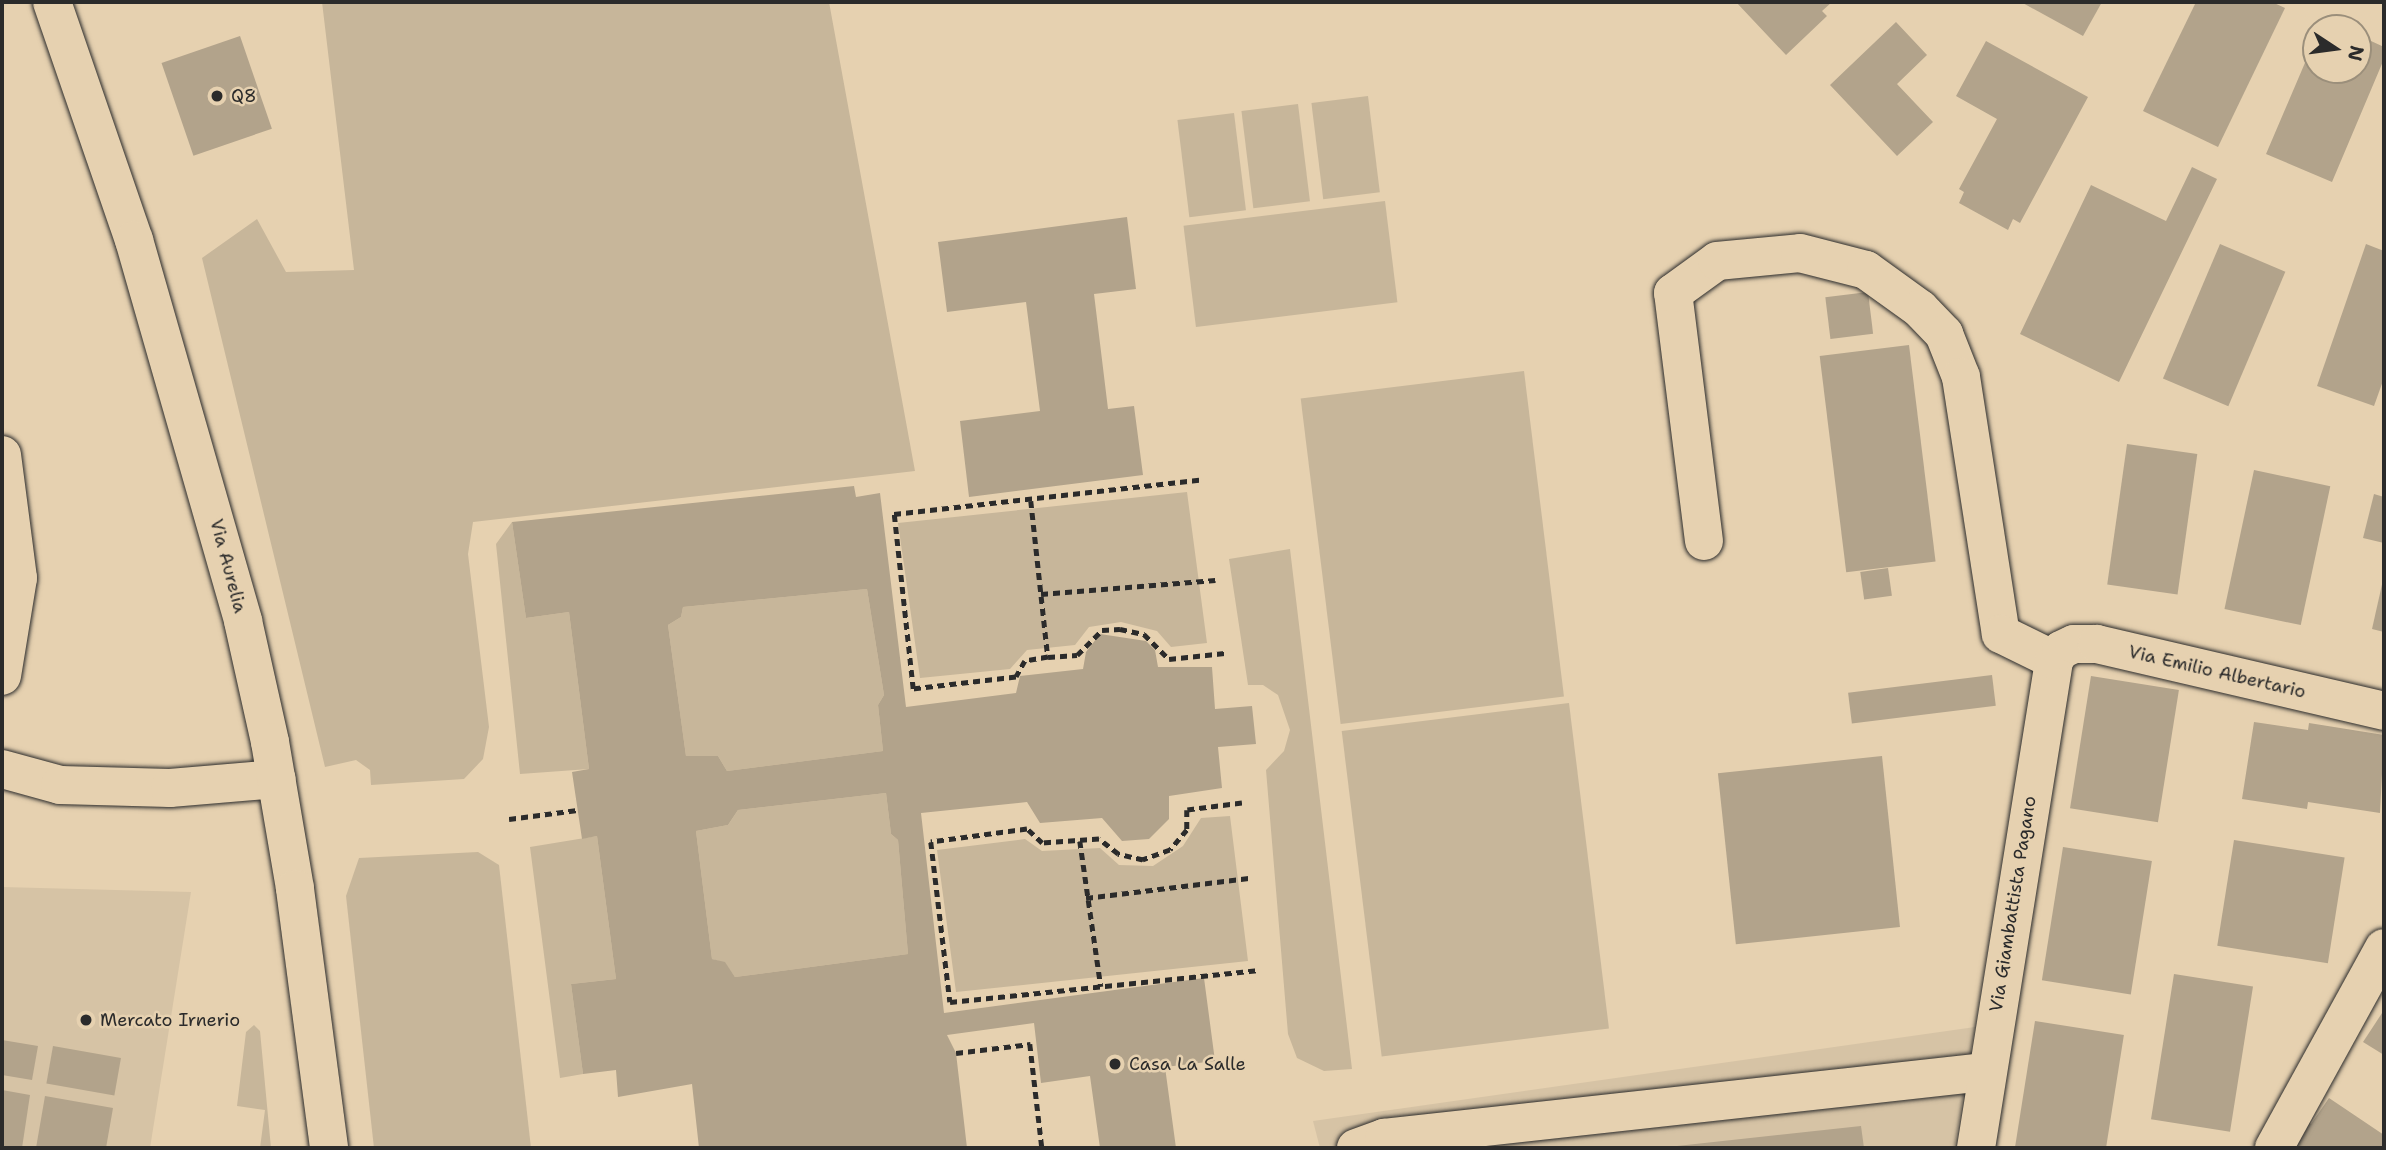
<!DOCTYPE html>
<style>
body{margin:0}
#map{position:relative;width:2386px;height:1150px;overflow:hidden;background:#e6d1b0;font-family:"Shantell Sans",sans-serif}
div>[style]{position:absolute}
.built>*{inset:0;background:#d6c3a5}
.green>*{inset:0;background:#c7b69a;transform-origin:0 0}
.building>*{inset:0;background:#b2a38b;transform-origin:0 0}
.path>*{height:4.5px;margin-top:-2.25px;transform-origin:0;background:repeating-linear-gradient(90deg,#2b2b2b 0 7px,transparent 0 12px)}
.roads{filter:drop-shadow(0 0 2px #2b2b2b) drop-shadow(0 0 2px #2b2b2b)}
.minor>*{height:38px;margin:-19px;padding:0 19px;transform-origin:19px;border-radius:19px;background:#e6d1b0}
.major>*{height:38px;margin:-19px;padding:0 19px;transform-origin:19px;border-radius:19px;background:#e6d1b0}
.dots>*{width:19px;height:19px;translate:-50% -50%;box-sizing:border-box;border:4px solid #e6d1b0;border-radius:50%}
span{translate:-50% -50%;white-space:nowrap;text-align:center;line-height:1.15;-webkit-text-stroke:5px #e6d1b0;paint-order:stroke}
.poi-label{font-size:18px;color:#2b2b2b}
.left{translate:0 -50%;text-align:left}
.street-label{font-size:18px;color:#2b2b2b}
.frame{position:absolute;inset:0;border:4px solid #2b2b2b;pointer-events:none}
.north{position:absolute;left:2302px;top:14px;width:70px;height:70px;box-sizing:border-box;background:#e6d1b0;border:2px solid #9b8f7b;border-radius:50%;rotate:103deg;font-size:19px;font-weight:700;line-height:28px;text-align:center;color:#2b2b2b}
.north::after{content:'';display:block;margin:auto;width:24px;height:32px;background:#2b2b2b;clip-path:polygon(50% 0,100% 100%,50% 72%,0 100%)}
</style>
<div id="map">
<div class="built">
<i style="clip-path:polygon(2px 887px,191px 892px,150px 1148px,2px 1148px)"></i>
<i style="clip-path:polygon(1975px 1027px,1954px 1148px,1320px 1148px,1313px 1121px)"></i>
</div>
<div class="green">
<i style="clip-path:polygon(322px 2px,829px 2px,915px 471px,473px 522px,468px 554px,489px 727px,483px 759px,464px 779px,371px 785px,370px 770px,356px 760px,325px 767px,202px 258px,257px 219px,286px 272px,354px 270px)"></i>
<i style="left:1368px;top:96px;width:97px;height:57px;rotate:83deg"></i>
<i style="left:1298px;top:104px;width:98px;height:57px;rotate:83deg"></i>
<i style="left:1234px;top:113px;width:98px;height:57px;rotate:83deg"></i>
<i style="left:1385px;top:201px;width:102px;height:203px;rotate:83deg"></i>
<i style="left:1524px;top:371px;width:328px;height:225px;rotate:83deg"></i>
<i style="clip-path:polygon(1187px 492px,1207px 643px,1171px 647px,1157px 631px,1121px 622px,1089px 627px,1075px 645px,1027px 650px,1010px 669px,920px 678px,898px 523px)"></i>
<i style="clip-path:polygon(512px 522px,526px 618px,569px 612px,589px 769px,520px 774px,496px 544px)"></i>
<i style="clip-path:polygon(1290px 549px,1352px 1069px,1324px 1071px,1297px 1058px,1288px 1034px,1266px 770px,1284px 751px,1290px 730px,1278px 695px,1263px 685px,1248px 685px,1229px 559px)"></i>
<i style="clip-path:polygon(867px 589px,884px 695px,878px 705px,883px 751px,727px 771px,718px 756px,686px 756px,668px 625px,681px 617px,683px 607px)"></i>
<i style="left:1569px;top:703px;width:328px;height:229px;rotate:83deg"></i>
<i style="clip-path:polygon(886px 793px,891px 834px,898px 840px,908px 954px,735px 977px,725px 963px,712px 959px,696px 831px,728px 825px,738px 810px)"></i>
<i style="clip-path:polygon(1230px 816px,1248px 961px,956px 992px,937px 850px,1025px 839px,1042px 851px,1100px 848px,1119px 865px,1153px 866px,1183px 846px,1201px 818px)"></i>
<i style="clip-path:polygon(597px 836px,616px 979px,571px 984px,583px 1074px,560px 1078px,530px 847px)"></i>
<i style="clip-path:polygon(478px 852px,499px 865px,531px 1148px,374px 1148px,346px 896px,359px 858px)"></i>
<i style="clip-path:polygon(254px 1025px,260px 1031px,271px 1148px,260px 1148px,265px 1110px,237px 1106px,246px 1032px)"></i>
</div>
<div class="building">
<i style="clip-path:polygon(1736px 2px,1832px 2px,1822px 11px,1827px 16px,1786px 55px)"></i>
<i style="clip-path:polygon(2021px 2px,2102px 2px,2083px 36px)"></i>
<i style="clip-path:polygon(2196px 2px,2272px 2px,2285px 8px,2218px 147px,2143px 111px)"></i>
<i style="clip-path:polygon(2323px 20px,2341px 28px,2320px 28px)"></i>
<i style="clip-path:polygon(1896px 22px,1927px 55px,1897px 84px,1933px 122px,1897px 156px,1830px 85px)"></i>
<i style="clip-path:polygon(2358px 35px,2384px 47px,2384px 59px,2332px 182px,2266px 154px,2316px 37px,2316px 70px,2358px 70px)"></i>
<i style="left:240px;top:36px;width:98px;height:83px;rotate:71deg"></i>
<i style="clip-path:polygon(1986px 41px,2088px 97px,2020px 223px,2013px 219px,2008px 230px,1959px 203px,1964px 192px,1959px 189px,1997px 119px,1956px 96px)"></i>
<i style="clip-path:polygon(2192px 167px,2217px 179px,2119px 382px,2020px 334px,2091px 185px,2166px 221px)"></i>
<i style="clip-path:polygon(1127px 217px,1136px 289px,1094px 294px,1108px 409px,1134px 406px,1143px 475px,969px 497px,960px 421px,1040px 411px,1026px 302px,947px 312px,938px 242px)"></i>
<i style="left:2220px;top:244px;width:71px;height:146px;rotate:23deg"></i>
<i style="clip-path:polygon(2366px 244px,2384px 251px,2384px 378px,2374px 406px,2317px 386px)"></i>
<i style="left:1868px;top:292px;width:42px;height:43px;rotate:83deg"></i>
<i style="left:1909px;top:345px;width:218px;height:90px;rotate:83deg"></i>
<i style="left:2127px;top:444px;width:71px;height:142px;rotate:8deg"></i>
<i style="left:2254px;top:470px;width:78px;height:142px;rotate:12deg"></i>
<i style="clip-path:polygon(evenodd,854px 486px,856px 497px,880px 493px,906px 707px,1016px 693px,1020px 676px,1083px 669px,1086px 652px,1100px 634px,1146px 641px,1155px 650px,1158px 667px,1212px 667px,1215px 709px,1252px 706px,1256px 744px,1218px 747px,1222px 788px,1169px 796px,1169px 819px,1149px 839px,1122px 841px,1102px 818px,1040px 823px,1027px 802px,921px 813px,944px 1013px,1204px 978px,1215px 1061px,1165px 1067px,1176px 1148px,1100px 1148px,1090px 1076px,1041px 1083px,1034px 1023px,947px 1035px,956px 1053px,967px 1148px,699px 1148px,692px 1084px,618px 1097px,616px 1070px,583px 1074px,571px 984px,616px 979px,597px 836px,582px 839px,572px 772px,589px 769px,569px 612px,526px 618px,512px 522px,854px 486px,867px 589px,884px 695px,878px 705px,883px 751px,727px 771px,718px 756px,686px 756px,668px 625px,681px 617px,683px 607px,867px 589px,854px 486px,886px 793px,891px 834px,898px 840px,908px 954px,735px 977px,725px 962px,712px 959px,696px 831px,728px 825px,738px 810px,886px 793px)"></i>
<i style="clip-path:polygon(2374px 494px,2384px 497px,2384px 543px,2363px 538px)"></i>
<i style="left:1888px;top:568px;width:28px;height:28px;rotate:82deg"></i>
<i style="clip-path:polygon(2383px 580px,2384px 580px,2384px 632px,2372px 629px)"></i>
<i style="left:1992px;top:675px;width:31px;height:145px;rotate:83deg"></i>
<i style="left:2091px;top:676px;width:89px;height:134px;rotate:9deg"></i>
<i style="clip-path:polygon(2254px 722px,2308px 730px,2309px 723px,2384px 735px,2380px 813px,2308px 802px,2307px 809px,2242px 799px)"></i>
<i style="left:1882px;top:756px;width:172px;height:165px;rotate:84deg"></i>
<i style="left:2234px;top:840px;width:112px;height:107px;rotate:9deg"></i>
<i style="left:2063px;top:847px;width:90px;height:135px;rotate:9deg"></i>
<i style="left:2174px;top:974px;width:80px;height:147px;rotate:9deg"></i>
<i style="clip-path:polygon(2384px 1010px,2384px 1055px,2363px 1042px)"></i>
<i style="left:2035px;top:1021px;width:90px;height:128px;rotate:9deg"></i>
<i style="clip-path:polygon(2px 1040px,38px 1046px,32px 1080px,2px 1075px)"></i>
<i style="left:53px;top:1046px;width:69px;height:38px;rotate:10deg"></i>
<i style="clip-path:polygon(2px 1090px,30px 1095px,22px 1148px,2px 1148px)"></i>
<i style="clip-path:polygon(45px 1096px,113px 1108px,106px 1148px,36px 1148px)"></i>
<i style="clip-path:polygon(2329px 1098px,2384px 1135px,2384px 1148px,2286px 1148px,2305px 1120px,2311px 1124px)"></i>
<i style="clip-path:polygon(1861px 1126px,1864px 1148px,1677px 1148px,1677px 1146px)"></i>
</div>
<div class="path">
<i style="left:1031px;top:501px;width:157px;rotate:83.8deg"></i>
<i style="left:1048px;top:657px;width:29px;rotate:-4deg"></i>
<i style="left:1077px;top:655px;width:35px;rotate:-45deg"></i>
<i style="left:1102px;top:630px;width:18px;rotate:-3deg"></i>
<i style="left:1120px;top:629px;width:25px;rotate:12deg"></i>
<i style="left:1144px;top:634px;width:35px;rotate:45deg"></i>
<i style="left:1169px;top:659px;width:56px;rotate:-6.1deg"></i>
<i style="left:1041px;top:594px;width:175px;rotate:-4.6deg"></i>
<i style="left:1048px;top:657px;width:23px;rotate:170deg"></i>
<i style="left:1025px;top:661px;width:18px;rotate:119deg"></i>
<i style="left:1016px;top:677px;width:104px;rotate:173.4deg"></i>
<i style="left:913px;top:689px;width:176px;rotate:-96.2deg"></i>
<i style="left:894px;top:514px;width:307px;rotate:-6.4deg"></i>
<i style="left:1242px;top:803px;width:55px;rotate:172.7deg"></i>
<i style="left:1187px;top:810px;width:20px;rotate:90deg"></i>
<i style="left:1187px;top:830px;width:26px;rotate:130deg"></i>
<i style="left:1170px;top:850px;width:29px;rotate:160deg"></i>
<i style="left:1143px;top:860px;width:26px;rotate:-167deg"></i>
<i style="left:1118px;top:854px;width:24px;rotate:-142deg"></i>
<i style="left:1099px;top:839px;width:57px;rotate:176deg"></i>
<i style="left:1042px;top:843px;width:21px;rotate:-137deg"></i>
<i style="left:1027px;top:829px;width:97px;rotate:172.3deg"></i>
<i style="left:931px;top:842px;width:161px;rotate:83.2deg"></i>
<i style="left:950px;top:1002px;width:311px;rotate:-5.9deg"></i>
<i style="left:509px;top:819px;width:69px;rotate:-7.5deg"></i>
<i style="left:1080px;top:841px;width:147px;rotate:81.8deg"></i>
<i style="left:1086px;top:898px;width:164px;rotate:-7deg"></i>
<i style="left:956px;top:1053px;width:75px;rotate:-6.9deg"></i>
<i style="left:1030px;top:1044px;width:105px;rotate:83.4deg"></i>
</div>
<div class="roads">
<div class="minor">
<i style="left:2px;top:455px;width:124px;rotate:82.6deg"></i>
<i style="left:18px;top:578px;width:99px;rotate:99.3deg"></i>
<i style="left:1704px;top:541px;width:250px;rotate:-97.1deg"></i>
<i style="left:1673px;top:293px;width:54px;rotate:-36deg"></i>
<i style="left:1717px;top:261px;width:83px;rotate:-5.5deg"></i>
<i style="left:1800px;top:253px;width:68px;rotate:14.4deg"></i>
<i style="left:1866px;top:270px;width:67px;rotate:35.8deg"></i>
<i style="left:1920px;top:309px;width:35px;rotate:46deg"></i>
<i style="left:1944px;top:334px;width:46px;rotate:68.4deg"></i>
<i style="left:1961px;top:377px;width:260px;rotate:81.2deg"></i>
<i style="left:2001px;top:634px;width:59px;rotate:26.1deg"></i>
<i style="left:2px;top:769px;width:60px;rotate:15.4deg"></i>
<i style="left:60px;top:785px;width:110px;rotate:1.6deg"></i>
<i style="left:170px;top:788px;width:107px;rotate:-4.8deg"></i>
<i style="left:1356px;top:1148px;width:30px;rotate:-20deg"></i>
<i style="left:1384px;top:1138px;width:605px;rotate:-6.27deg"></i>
<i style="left:1976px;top:1148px;width:494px;rotate:-80.9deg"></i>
<i style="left:2054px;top:660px;width:12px;rotate:-55deg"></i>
<i style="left:2061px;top:650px;width:14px;rotate:-25deg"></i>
<i style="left:2074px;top:644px;width:23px"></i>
<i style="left:2097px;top:644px;width:295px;rotate:13.1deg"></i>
<i style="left:2274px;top:1148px;width:228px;rotate:-61.2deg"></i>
</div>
<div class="major">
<i style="left:52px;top:2px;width:252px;rotate:71deg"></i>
<i style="left:134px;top:240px;width:396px;rotate:74deg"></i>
<i style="left:243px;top:621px;width:124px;rotate:77.4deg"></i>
<i style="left:270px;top:742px;width:149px;rotate:80.3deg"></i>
<i style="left:295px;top:889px;width:261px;rotate:82.5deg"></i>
</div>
</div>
<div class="dots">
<i style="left:217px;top:96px;background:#2b2b2b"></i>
<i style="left:86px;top:1020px;background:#2b2b2b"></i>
<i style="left:1115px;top:1064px;background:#2b2b2b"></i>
</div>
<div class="poi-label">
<span class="left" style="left:231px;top:96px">Q8</span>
<span class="left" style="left:100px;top:1020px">Mercato Irnerio</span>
<span class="left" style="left:1129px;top:1064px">Casa La Salle</span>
</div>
<div class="street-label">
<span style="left:228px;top:566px;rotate:75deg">Via Aurelia</span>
<span style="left:2217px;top:672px;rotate:13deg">Via Emilio Albertario</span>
<span style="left:2013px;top:904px;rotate:-81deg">Via Giambattista Pagano</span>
</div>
<div class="frame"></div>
<div class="north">N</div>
</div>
